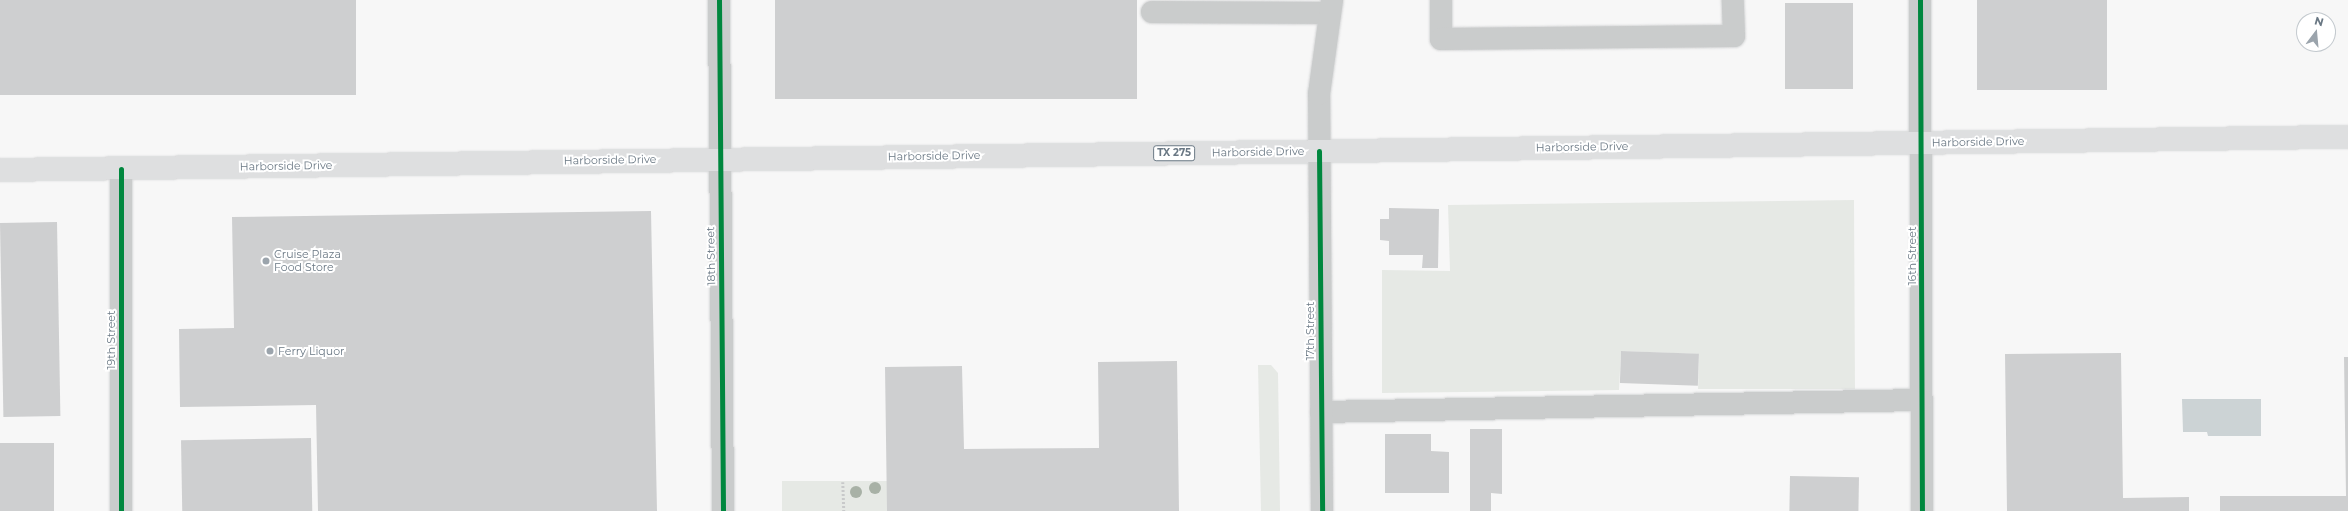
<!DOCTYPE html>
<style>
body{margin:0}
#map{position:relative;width:2348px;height:511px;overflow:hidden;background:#f7f7f7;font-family:Montserrat,sans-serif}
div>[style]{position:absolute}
.green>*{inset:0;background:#e6e9e5;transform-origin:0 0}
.water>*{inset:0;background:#ccd3d5}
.building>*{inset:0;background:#cecfd0;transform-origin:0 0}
.path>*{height:2.5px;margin-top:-1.25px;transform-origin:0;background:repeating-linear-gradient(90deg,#c8c9ca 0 2px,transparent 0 4px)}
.roads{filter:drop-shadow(0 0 1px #d3d4d5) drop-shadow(0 0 1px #d3d4d5)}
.minor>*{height:22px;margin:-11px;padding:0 11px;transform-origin:11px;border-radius:11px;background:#cacccc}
.major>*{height:22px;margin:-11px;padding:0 11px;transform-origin:11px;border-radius:11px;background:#dedfe0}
.cycleway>*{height:5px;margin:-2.5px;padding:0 2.5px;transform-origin:2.5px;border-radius:2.5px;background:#00873e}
.trees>*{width:12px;height:12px;margin:-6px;border-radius:50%;background:#a8b1a6}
.dots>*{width:11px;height:11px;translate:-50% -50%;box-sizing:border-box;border:2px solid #fff;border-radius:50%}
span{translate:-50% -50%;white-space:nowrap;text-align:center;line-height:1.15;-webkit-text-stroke:4px #fff;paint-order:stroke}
.shield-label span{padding:1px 3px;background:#fff;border:1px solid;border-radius:3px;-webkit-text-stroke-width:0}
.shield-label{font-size:10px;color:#6a7884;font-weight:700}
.street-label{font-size:11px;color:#6a7884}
.poi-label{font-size:11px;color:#6a7884}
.left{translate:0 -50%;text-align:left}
.north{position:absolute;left:2296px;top:12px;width:40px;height:40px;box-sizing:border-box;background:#fff;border:1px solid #c3c9ce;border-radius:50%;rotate:16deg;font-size:11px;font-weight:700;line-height:16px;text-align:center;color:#6a7884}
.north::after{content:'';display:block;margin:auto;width:14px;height:18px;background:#9ba4ac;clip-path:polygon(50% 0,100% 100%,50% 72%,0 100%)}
</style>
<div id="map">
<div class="green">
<i style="clip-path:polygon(1854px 200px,1855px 389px,1698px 389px,1699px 354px,1621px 351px,1619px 390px,1382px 393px,1382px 270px,1450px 271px,1448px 205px)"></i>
<i style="clip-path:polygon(1258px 365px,1271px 365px,1278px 373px,1280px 511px,1261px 511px)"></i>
<i style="left:887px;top:481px;width:30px;height:105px;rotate:90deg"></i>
</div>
<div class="water">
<i style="clip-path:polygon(2182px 399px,2261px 399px,2261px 436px,2208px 436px,2207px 432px,2183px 432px)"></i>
</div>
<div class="building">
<i style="left:0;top:0;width:356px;height:95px"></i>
<i style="left:775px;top:0;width:362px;height:99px"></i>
<i style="left:1977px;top:0;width:130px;height:90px"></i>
<i style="left:1785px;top:3px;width:68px;height:86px"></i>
<i style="clip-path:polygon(1389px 208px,1439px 209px,1438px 268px,1422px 268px,1423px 255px,1389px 255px,1389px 241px,1380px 240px,1380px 219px,1389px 219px)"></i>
<i style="clip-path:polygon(651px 211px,657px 511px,318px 511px,316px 405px,180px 407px,179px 329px,234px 328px,232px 217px)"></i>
<i style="left:57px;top:222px;width:194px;height:57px;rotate:89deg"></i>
<i style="left:1621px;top:351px;width:78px;height:32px;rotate:2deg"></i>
<i style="clip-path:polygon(2121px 353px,2123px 498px,2189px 497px,2189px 511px,2007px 511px,2005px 354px)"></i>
<i style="clip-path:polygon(2344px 357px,2348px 357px,2348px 511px,2220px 511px,2220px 496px,2346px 496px)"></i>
<i style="clip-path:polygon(1177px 361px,1179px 511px,887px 511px,885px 367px,962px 366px,964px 449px,1099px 448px,1098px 362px)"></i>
<i style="clip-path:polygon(1470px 429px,1502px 429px,1502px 494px,1491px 493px,1491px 511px,1470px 511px)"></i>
<i style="clip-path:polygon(1385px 434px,1431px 434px,1431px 451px,1449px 452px,1449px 493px,1385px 493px)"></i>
<i style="left:311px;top:438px;width:73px;height:130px;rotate:89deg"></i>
<i style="left:0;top:443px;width:54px;height:68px"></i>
<i style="left:1790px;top:476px;width:69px;height:35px;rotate:1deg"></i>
</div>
<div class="path">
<i style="left:843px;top:482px;width:29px;rotate:88deg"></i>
</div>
<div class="roads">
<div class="minor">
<i style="left:719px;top:0;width:511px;rotate:89.55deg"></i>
<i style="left:1441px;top:0;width:39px;rotate:90deg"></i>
<i style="left:1441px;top:39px;width:293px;rotate:-0.6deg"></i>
<i style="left:1734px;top:36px;width:36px;rotate:-92deg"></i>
<i style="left:1920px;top:0;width:511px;rotate:89.78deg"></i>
<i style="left:1152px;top:12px;width:178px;rotate:0.3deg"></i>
<i style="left:121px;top:169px;width:342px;rotate:90deg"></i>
<i style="left:1321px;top:412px;width:600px;rotate:-1.15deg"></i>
<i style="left:1322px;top:511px;width:417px;rotate:-90.4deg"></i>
<i style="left:1319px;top:94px;width:95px;rotate:-82.1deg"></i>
</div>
<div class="major">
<i style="left:0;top:170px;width:2348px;rotate:-0.81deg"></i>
</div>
</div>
<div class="cycleway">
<i style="left:719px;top:0;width:511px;rotate:89.55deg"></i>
<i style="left:1920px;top:0;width:511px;rotate:89.78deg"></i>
<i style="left:1319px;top:151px;width:360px;rotate:89.5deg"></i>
<i style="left:121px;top:169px;width:342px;rotate:90deg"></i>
</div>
<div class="trees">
<i style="left:875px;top:488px"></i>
<i style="left:856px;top:492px"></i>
</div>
<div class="dots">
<i style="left:266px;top:261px;background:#9ba4ac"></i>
<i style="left:270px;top:351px;background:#9ba4ac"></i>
</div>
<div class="shield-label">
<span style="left:1174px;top:153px">TX 275</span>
</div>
<div class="street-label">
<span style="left:1978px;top:142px;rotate:-1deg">Harborside Drive</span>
<span style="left:1582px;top:147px;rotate:-1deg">Harborside Drive</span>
<span style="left:1258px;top:152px;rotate:-1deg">Harborside Drive</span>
<span style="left:934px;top:156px;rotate:-1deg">Harborside Drive</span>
<span style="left:610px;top:160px;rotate:-1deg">Harborside Drive</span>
<span style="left:286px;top:166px;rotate:-1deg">Harborside Drive</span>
<span style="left:711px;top:256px;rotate:-91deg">18th Street</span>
<span style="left:1912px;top:256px;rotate:-90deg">16th Street</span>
<span style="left:1310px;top:331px;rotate:-90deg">17th Street</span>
<span style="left:111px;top:340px;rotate:-90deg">19th Street</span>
</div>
<div class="poi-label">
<span class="left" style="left:274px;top:261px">Cruise Plaza<br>Food Store</span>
<span class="left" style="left:278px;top:351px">Ferry Liquor</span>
</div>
<div class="north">N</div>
</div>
